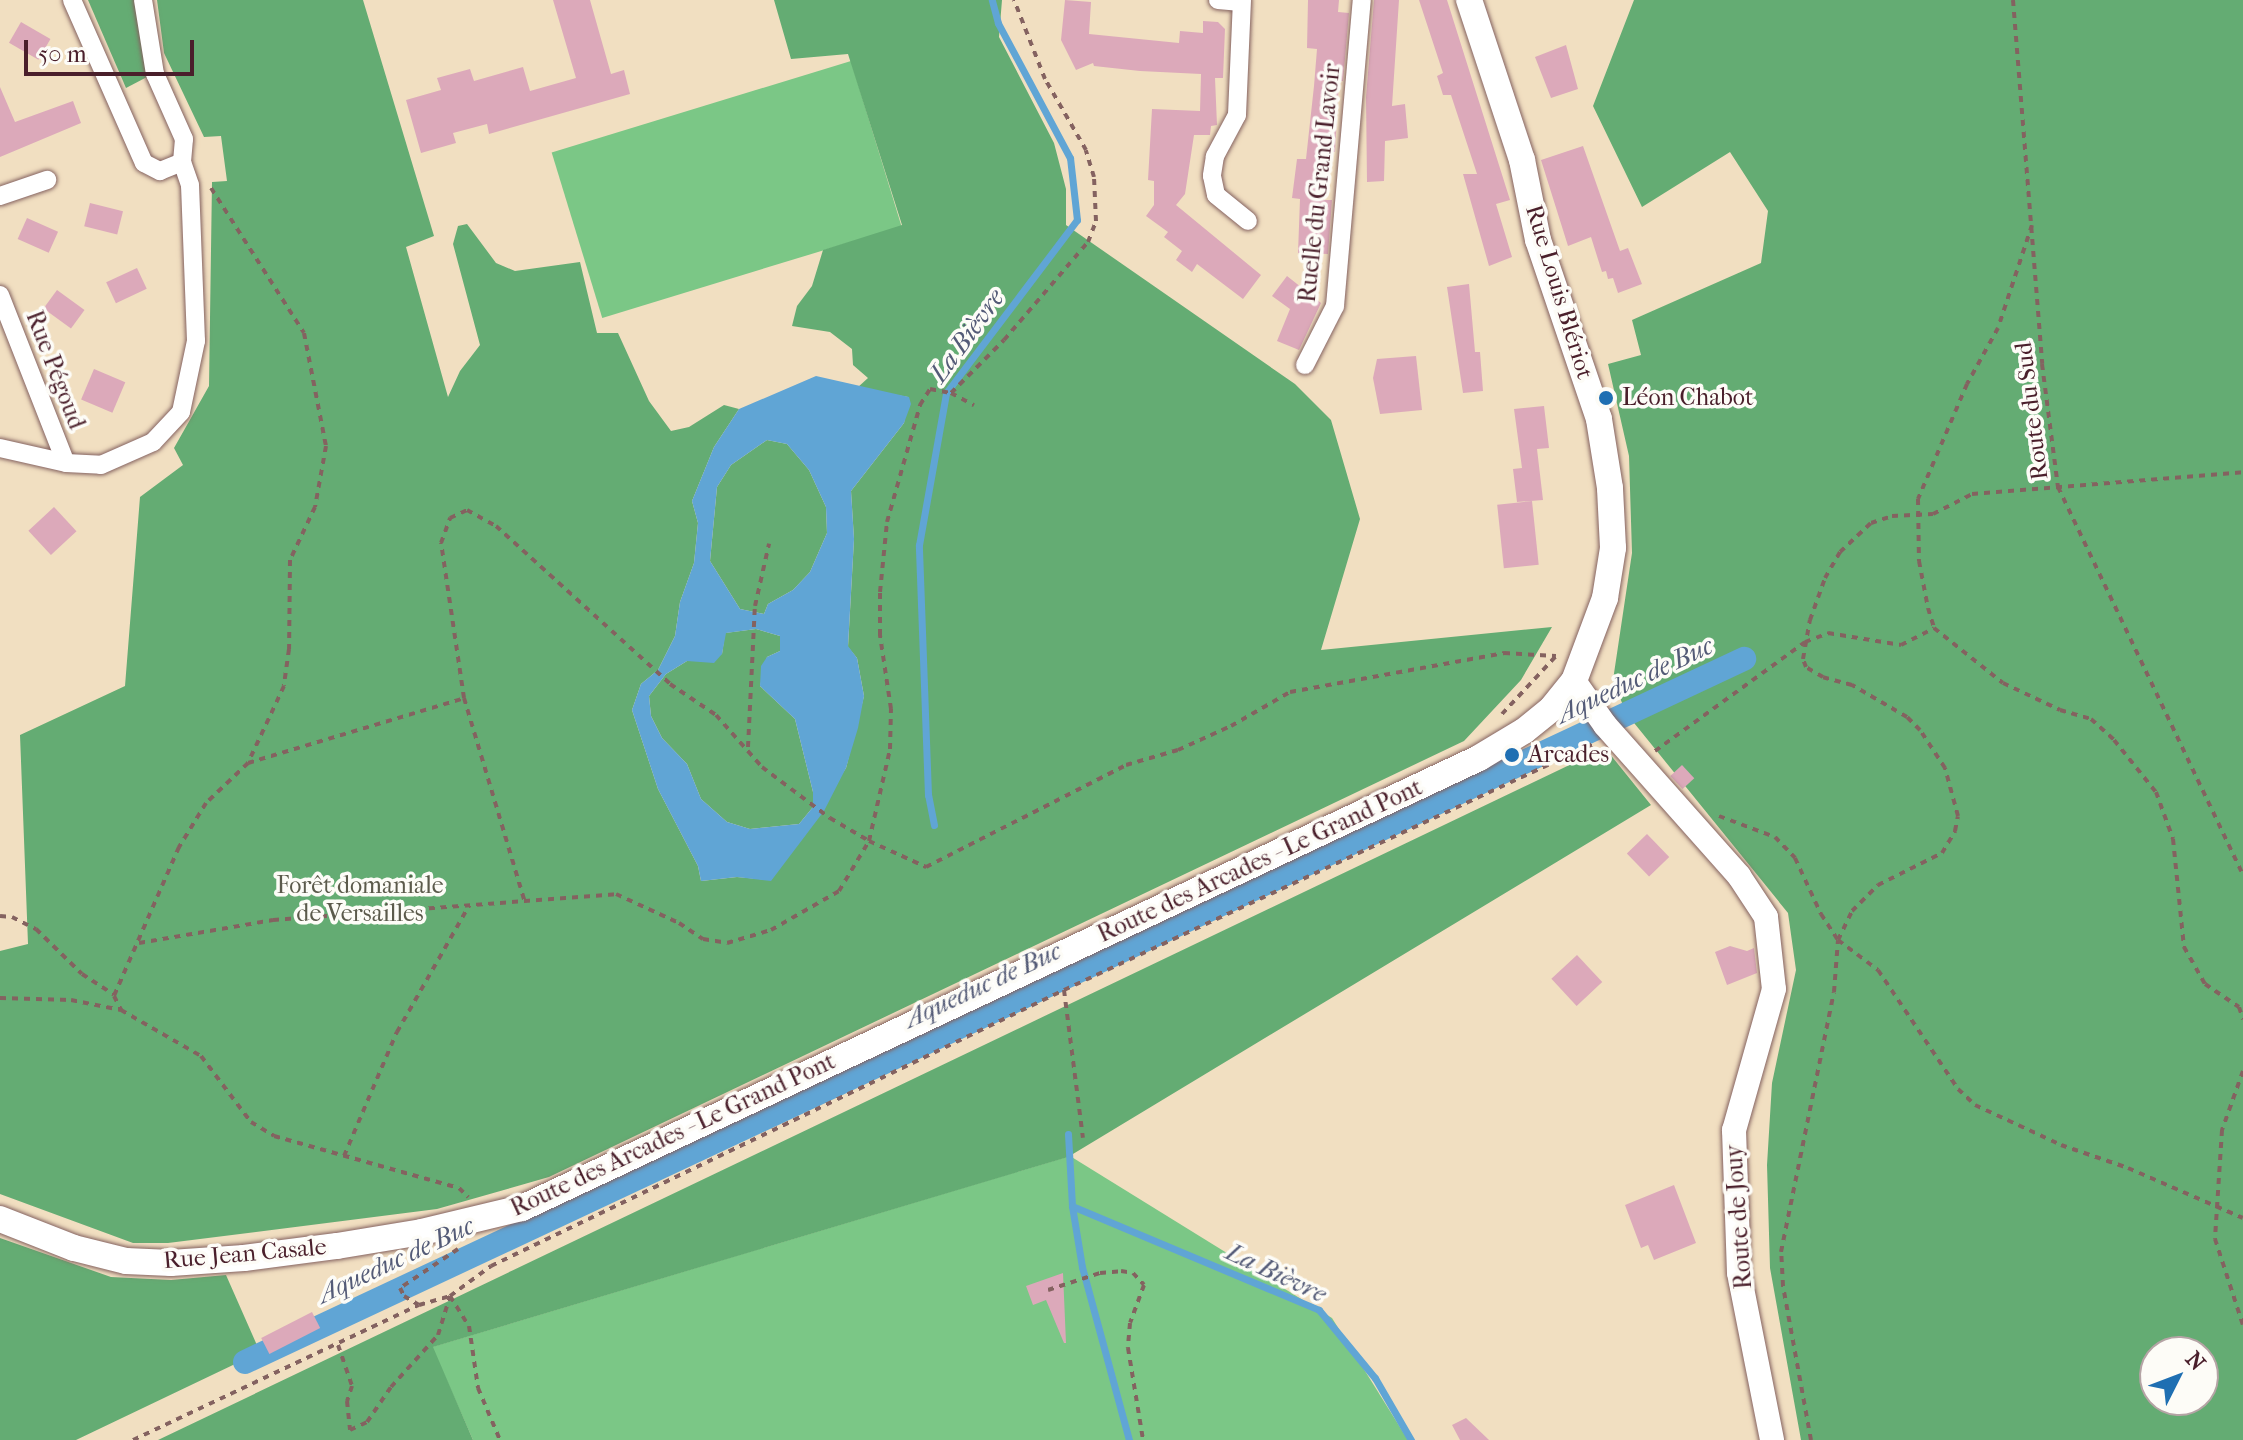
<!DOCTYPE html>
<meta charset="utf-8">
<style>
body{margin:0}
#map{position:relative;width:2243px;height:1440px;overflow:hidden;background:#f1dfc1;font-family:"IM FELL French Canon",serif}
div>[style]{position:absolute}
.green>*{inset:0;background:#7bc786;transform-origin:0 0}
.forest>*{inset:0;background:#64ac73}
.water>*{inset:0;background:#60a5d5}
.stream>*{height:7px;margin:-3.5px;padding:0 3.5px;transform-origin:3.5px;border-radius:3.5px;background:#60a5d5}
.canal>*{height:24px;margin:-12px;padding:0 12px;transform-origin:12px;border-radius:12px;background:#60a5d5}
.building>*{inset:0;background:#dca9ba;transform-origin:0 0}
.path>*{height:4px;margin-top:-2px;transform-origin:0;background:repeating-linear-gradient(90deg,#846260 0 6px,transparent 0 12px)}
.roads{filter:drop-shadow(0 0 2px #846260) drop-shadow(0 0 2px #846260)}
.minor>*{height:18px;margin:-9px;padding:0 9px;transform-origin:9px;border-radius:9px;background:#fff}
.tertiary>*{height:24px;margin:-12px;padding:0 12px;transform-origin:12px;border-radius:12px;background:#fff}
.secondary>*{height:26px;margin:-13px;padding:0 13px;transform-origin:13px;border-radius:13px;background:#fff}
.dots>*{width:22px;height:22px;translate:-50% -50%;box-sizing:border-box;border:4px solid #fdfcf7;border-radius:50%}
span{translate:-50% -50%;white-space:nowrap;text-align:center;line-height:1.15;-webkit-text-stroke:7px #fdfcf7;paint-order:stroke}
.street-label{font-size:24px;color:#4a1f2b}
.poi-label{font-size:24px;color:#4a1f2b}
.left{translate:0 -50%;text-align:left}
.park-label{font-size:24px;color:#5b5a4b}
.water-label{font-size:26px;color:#545b77;font-style:italic}
.north{position:absolute;left:2139px;top:1336px;width:80px;height:80px;box-sizing:border-box;background:#fdfcf7;border:2px solid #b5a4a5;border-radius:50%;rotate:48deg;font-size:22px;font-weight:700;line-height:32px;text-align:center;color:#4a1f2b}
.north::after{content:'';display:block;margin:auto;width:28px;height:36px;background:#1f6fb2;clip-path:polygon(50% 0,100% 100%,50% 72%,0 100%)}
.scale{position:absolute;left:24px;top:40px;width:170px;height:36px;box-sizing:border-box;border:4px solid #4a1f2b;border-top:0;padding-left:10px;font-size:24px;line-height:28px;white-space:nowrap;color:#4a1f2b;-webkit-text-stroke:6px #fdfcf7;paint-order:stroke}
</style>
<div id="map">
<div class="green">
<i style="left:851px;top:61px;width:173px;height:313px;rotate:73deg"></i>
<i style="clip-path:polygon(1070px 1156px,1332px 1318px,1408px 1440px,473px 1440px,432px 1347px)"></i>
</div>
<div class="forest">
<i style="clip-path:polygon(88px 0,135px 0,147px 77px,126px 88px)"></i>
<i style="clip-path:polygon(157px 0,363px 0,434px 236px,406px 247px,448px 397px,460px 371px,480px 345px,453px 244px,458px 226px,467px 224px,496px 263px,515px 271px,580px 262px,597px 333px,618px 333px,649px 401px,671px 431px,689px 427px,724px 405px,739px 409px,714px 447px,692px 501px,698px 523px,694px 563px,680px 602px,675px 636px,658px 670px,641px 684px,632px 710px,658px 789px,698px 866px,701px 881px,737px 877px,771px 880px,846px 768px,864px 696px,857px 658px,848px 647px,854px 539px,851px 491px,904px 423px,908px 397px,857px 388px,868px 378px,853px 365px,852px 349px,830px 332px,792px 326px,797px 306px,812px 286px,823px 250px,902px 225px,848px 54px,791px 59px,774px 0,1002px 0,999px 37px,1054px 143px,1066px 189px,1066px 225px,1295px 384px,1331px 420px,1360px 519px,1321px 650px,1552px 627px,1521px 680px,1464px 741px,549px 1177px,437px 1209px,168px 1243px,133px 1243px,0 1194px,0 951px,28px 944px,20px 735px,125px 686px,140px 497px,183px 465px,174px 448px,209px 386px,212px 182px,227px 181px,221px 136px,204px 137px,164px 53px)"></i>
<i style="clip-path:polygon(evenodd,1634px 0,2243px 0,2243px 1440px,1801px 1440px,1770px 1268px,1767px 1165px,1772px 1083px,1796px 970px,1788px 913px,1626px 713px,1613px 680px,1632px 553px,1629px 456px,1608px 364px,1641px 355px,1632px 320px,1761px 263px,1768px 211px,1730px 152px,1642px 207px,1593px 106px,1634px 0,2155px 1352px,2203px 1352px,2203px 1400px,2155px 1400px,2155px 1352px)"></i>
<i style="clip-path:polygon(767px 440px,787px 444px,809px 470px,826px 507px,827px 533px,810px 572px,793px 590px,768px 604px,764px 614px,740px 609px,710px 561px,717px 487px,731px 465px)"></i>
<i style="clip-path:polygon(756px 629px,780px 636px,780px 651px,767px 657px,760px 686px,795px 719px,813px 792px,813px 807px,799px 824px,750px 829px,727px 822px,701px 799px,687px 764px,662px 738px,651px 716px,649px 696px,666px 674px,687px 661px,722px 654px,725px 633px)"></i>
<i style="clip-path:polygon(1605px 748px,1651px 805px,1068px 1157px,433px 1347px,473px 1440px,158px 1440px)"></i>
<i style="clip-path:polygon(0 1238px,111px 1277px,171px 1280px,226px 1275px,260px 1352px,76px 1440px,0 1440px)"></i>
</div>
<div class="water">
<i style="clip-path:polygon(evenodd,816px 376px,909px 397px,911px 404px,904px 423px,851px 491px,854px 539px,848px 646px,857px 658px,864px 696px,858px 728px,846px 768px,824px 811px,771px 881px,737px 877px,701px 881px,698px 866px,658px 789px,632px 710px,641px 684px,658px 670px,675px 636px,680px 602px,694px 563px,698px 523px,692px 501px,714px 447px,739px 409px,816px 376px,767px 440px,787px 444px,809px 470px,826px 507px,827px 533px,810px 572px,793px 590px,768px 604px,764px 614px,740px 609px,710px 561px,717px 487px,731px 465px,767px 440px,816px 376px,756px 629px,780px 636px,780px 651px,767px 657px,761px 666px,760px 686px,795px 719px,813px 792px,813px 807px,799px 824px,750px 829px,727px 822px,701px 799px,687px 764px,662px 738px,651px 716px,649px 696px,666px 674px,687px 661px,714px 663px,722px 654px,726px 633px,756px 629px)"></i>
</div>
<div class="stream">
<i style="left:934px;top:825px;width:31px;rotate:-101deg"></i>
<i style="left:928px;top:795px;width:250px;rotate:-92.1deg"></i>
<i style="left:919px;top:545px;width:154px;rotate:-79.9deg"></i>
<i style="left:946px;top:393px;width:217px;rotate:-52.9deg"></i>
<i style="left:1077px;top:220px;width:62px;rotate:-96.4deg"></i>
<i style="left:1070px;top:158px;width:153px;rotate:-118.1deg"></i>
<i style="left:998px;top:23px;width:24px;rotate:-105deg"></i>
<i style="left:1068px;top:1134px;width:72px;rotate:86.8deg"></i>
<i style="left:1072px;top:1206px;width:62px;rotate:80.7deg"></i>
<i style="left:1082px;top:1267px;width:179px;rotate:74.8deg"></i>
<i style="left:1072px;top:1206px;width:268px;rotate:22.8deg"></i>
<i style="left:1319px;top:1310px;width:88px;rotate:50.5deg"></i>
<i style="left:1375px;top:1378px;width:72px;rotate:59.9deg"></i>
</div>
<div class="canal">
<i style="left:245px;top:1362px;width:1656px;rotate:-25.13deg"></i>
</div>
<div class="building">
<i style="clip-path:polygon(553px 0,590px 0,611px 74px,624px 70px,630px 94px,489px 134px,487px 124px,453px 133px,456px 143px,421px 153px,406px 100px,441px 90px,437px 78px,470px 69px,474px 81px,523px 67px,530px 91px,576px 78px)"></i>
<i style="clip-path:polygon(1065px 0,1091px 2px,1089px 34px,1179px 43px,1180px 31px,1203px 33px,1203px 21px,1218px 22px,1225px 29px,1223px 78px,1215px 78px,1217px 125px,1211px 126px,1210px 135px,1194px 135px,1185px 194px,1176px 205px,1261px 275px,1243px 299px,1197px 264px,1192px 272px,1176px 260px,1182px 251px,1164px 237px,1168px 232px,1146px 216px,1154px 205px,1154px 181px,1148px 180px,1152px 109px,1200px 111px,1201px 74px,1140px 71px,1094px 66px,1093px 63px,1076px 70px,1061px 40px)"></i>
<i style="clip-path:polygon(1308px 0,1339px 0,1338px 12px,1349px 13px,1343px 81px,1339px 81px,1335px 152px,1325px 151px,1324px 200px,1332px 200px,1328px 254px,1298px 253px,1300px 199px,1292px 198px,1297px 159px,1306px 159px,1314px 86px,1317px 49px,1307px 48px)"></i>
<i style="clip-path:polygon(1374px 0,1399px 0,1392px 106px,1405px 104px,1408px 138px,1385px 141px,1384px 181px,1367px 182px,1366px 97px)"></i>
<i style="clip-path:polygon(1419px 0,1447px 0,1510px 200px,1496px 204px,1512px 257px,1489px 266px,1463px 174px,1477px 174px,1451px 95px,1443px 95px,1437px 76px,1443px 73px)"></i>
<i style="left:21px;top:22px;width:34px;height:24px;rotate:30deg"></i>
<i style="clip-path:polygon(1566px 45px,1578px 89px,1551px 98px,1535px 57px)"></i>
<i style="clip-path:polygon(0 87px,15px 122px,73px 101px,81px 123px,0 157px)"></i>
<i style="clip-path:polygon(1583px 146px,1620px 251px,1628px 248px,1642px 284px,1618px 293px,1613px 278px,1608px 279px,1606px 271px,1602px 272px,1591px 237px,1568px 246px,1541px 160px)"></i>
<i style="left:90px;top:203px;width:34px;height:24px;rotate:14deg"></i>
<i style="left:27px;top:218px;width:34px;height:23px;rotate:24deg"></i>
<i style="left:137px;top:268px;width:23px;height:34px;rotate:65deg"></i>
<i style="clip-path:polygon(1287px 276px,1321px 303px,1299px 350px,1277px 341px,1290px 309px,1272px 296px)"></i>
<i style="clip-path:polygon(1469px 284px,1475px 352px,1480px 352px,1483px 391px,1463px 393px,1447px 287px)"></i>
<i style="left:57px;top:290px;width:34px;height:23px;rotate:36deg"></i>
<i style="clip-path:polygon(1416px 356px,1422px 410px,1380px 414px,1373px 378px,1377px 359px)"></i>
<i style="left:94px;top:369px;width:34px;height:33px;rotate:23deg"></i>
<i style="clip-path:polygon(1544px 406px,1549px 448px,1537px 449px,1543px 500px,1517px 502px,1513px 469px,1522px 468px,1514px 409px)"></i>
<i style="left:1532px;top:501px;width:64px;height:35px;rotate:84deg"></i>
<i style="left:54px;top:507px;width:33px;height:35px;rotate:47deg"></i>
<i style="left:1682px;top:765px;width:18px;height:16px;rotate:47deg"></i>
<i style="left:1647px;top:834px;width:32px;height:28px;rotate:46deg"></i>
<i style="clip-path:polygon(1730px 946px,1747px 951px,1754px 948px,1757px 973px,1727px 985px,1715px 952px)"></i>
<i style="left:1577px;top:955px;width:37px;height:35px;rotate:47deg"></i>
<i style="clip-path:polygon(1674px 1185px,1696px 1243px,1654px 1260px,1648px 1245px,1641px 1248px,1625px 1205px)"></i>
<i style="clip-path:polygon(1063px 1273px,1066px 1343px,1064px 1343px,1046px 1300px,1033px 1305px,1026px 1286px)"></i>
<i style="left:312px;top:1312px;width:18px;height:57px;rotate:63deg"></i>
<i style="clip-path:polygon(1466px 1418px,1489px 1440px,1460px 1440px,1452px 1425px)"></i>
</div>
<div class="path">
<i style="left:2013px;top:0;width:365px;rotate:85.4deg"></i>
<i style="left:2042px;top:364px;width:124px;rotate:82.6deg"></i>
<i style="left:2058px;top:487px;width:429px;rotate:64.5deg"></i>
<i style="left:211px;top:188px;width:172px;rotate:57.3deg"></i>
<i style="left:304px;top:333px;width:115px;rotate:79deg"></i>
<i style="left:326px;top:446px;width:62px;rotate:100.2deg"></i>
<i style="left:315px;top:507px;width:59px;rotate:115.3deg"></i>
<i style="left:290px;top:560px;width:89px;rotate:90.6deg"></i>
<i style="left:289px;top:649px;width:37px;rotate:98deg"></i>
<i style="left:284px;top:686px;width:85px;rotate:115.1deg"></i>
<i style="left:248px;top:763px;width:58px;rotate:136.4deg"></i>
<i style="left:206px;top:803px;width:52px;rotate:121.5deg"></i>
<i style="left:179px;top:847px;width:163px;rotate:113.6deg"></i>
<i style="left:114px;top:996px;width:16px;rotate:63deg"></i>
<i style="left:121px;top:1010px;width:92px;rotate:29.9deg"></i>
<i style="left:201px;top:1056px;width:83px;rotate:52.9deg"></i>
<i style="left:251px;top:1122px;width:27px;rotate:31deg"></i>
<i style="left:274px;top:1136px;width:192px;rotate:15.7deg"></i>
<i style="left:459px;top:1188px;width:13px;rotate:45deg"></i>
<i style="left:2032px;top:225px;width:108px;rotate:108.3deg"></i>
<i style="left:1998px;top:328px;width:64px;rotate:119deg"></i>
<i style="left:1967px;top:384px;width:125px;rotate:113.1deg"></i>
<i style="left:1918px;top:499px;width:62px;rotate:89.1deg"></i>
<i style="left:1919px;top:561px;width:48px;rotate:79.2deg"></i>
<i style="left:1928px;top:608px;width:21px;rotate:73deg"></i>
<i style="left:1934px;top:628px;width:88px;rotate:38.6deg"></i>
<i style="left:2003px;top:683px;width:63px;rotate:25.3deg"></i>
<i style="left:2060px;top:710px;width:32px;rotate:16deg"></i>
<i style="left:2091px;top:719px;width:31px;rotate:42deg"></i>
<i style="left:2114px;top:740px;width:67px;rotate:51.1deg"></i>
<i style="left:2156px;top:792px;width:50px;rotate:70.1deg"></i>
<i style="left:2173px;top:839px;width:109px;rotate:84.2deg"></i>
<i style="left:2184px;top:947px;width:43px;rotate:60.4deg"></i>
<i style="left:2205px;top:984px;width:41px;rotate:34.1deg"></i>
<i style="left:2239px;top:1007px;width:13px;rotate:72deg"></i>
<i style="left:951px;top:393px;width:26px;rotate:28deg"></i>
<i style="left:464px;top:698px;width:213px;rotate:73.4deg"></i>
<i style="left:1502px;top:714px;width:79px;rotate:-47deg"></i>
<i style="left:748px;top:747px;width:141px;rotate:-87.2deg"></i>
<i style="left:755px;top:606px;width:64px;rotate:-77.3deg"></i>
<i style="left:1655px;top:751px;width:185px;rotate:-36deg"></i>
<i style="left:1805px;top:642px;width:25px;rotate:-21deg"></i>
<i style="left:1828px;top:633px;width:74px;rotate:9.3deg"></i>
<i style="left:1901px;top:645px;width:37px;rotate:-27deg"></i>
<i style="left:248px;top:763px;width:226px;rotate:-16.7deg"></i>
<i style="left:464px;top:698px;width:157px;rotate:-98.4deg"></i>
<i style="left:441px;top:543px;width:27px;rotate:-70deg"></i>
<i style="left:450px;top:518px;width:19px;rotate:-25deg"></i>
<i style="left:467px;top:510px;width:33px;rotate:29deg"></i>
<i style="left:496px;top:526px;width:235px;rotate:42.2deg"></i>
<i style="left:670px;top:684px;width:55px;rotate:34deg"></i>
<i style="left:716px;top:715px;width:69px;rotate:48.5deg"></i>
<i style="left:762px;top:767px;width:85px;rotate:36.9deg"></i>
<i style="left:830px;top:818px;width:45px;rotate:30.5deg"></i>
<i style="left:869px;top:841px;width:63px;rotate:24.5deg"></i>
<i style="left:926px;top:867px;width:225px;rotate:-27deg"></i>
<i style="left:1126px;top:765px;width:54px;rotate:-16.1deg"></i>
<i style="left:1178px;top:750px;width:58px;rotate:-24.4deg"></i>
<i style="left:1231px;top:726px;width:68px;rotate:-30deg"></i>
<i style="left:1290px;top:692px;width:218px;rotate:-10.3deg"></i>
<i style="left:1504px;top:653px;width:52px;rotate:3.3deg"></i>
<i style="left:1719px;top:816px;width:60px;rotate:20.6deg"></i>
<i style="left:1775px;top:837px;width:29px;rotate:46deg"></i>
<i style="left:1795px;top:858px;width:62px;rotate:65.1deg"></i>
<i style="left:1821px;top:914px;width:31px;rotate:57deg"></i>
<i style="left:1838px;top:940px;width:50px;rotate:36.9deg"></i>
<i style="left:1878px;top:970px;width:143px;rotate:56.1deg"></i>
<i style="left:1958px;top:1089px;width:23px;rotate:43deg"></i>
<i style="left:1975px;top:1105px;width:95px;rotate:24.9deg"></i>
<i style="left:2061px;top:1145px;width:71px;rotate:18.9deg"></i>
<i style="left:2128px;top:1168px;width:125px;rotate:23.5deg"></i>
<i style="left:0;top:916px;width:12px;rotate:5deg"></i>
<i style="left:12px;top:917px;width:27px;rotate:27deg"></i>
<i style="left:36px;top:929px;width:64px;rotate:44.4deg"></i>
<i style="left:82px;top:974px;width:38px;rotate:33deg"></i>
<i style="left:139px;top:943px;width:136px;rotate:-9.7deg"></i>
<i style="left:273px;top:920px;width:344px;rotate:-4.3deg"></i>
<i style="left:616px;top:894px;width:69px;rotate:24.7deg"></i>
<i style="left:679px;top:923px;width:29px;rotate:34deg"></i>
<i style="left:703px;top:939px;width:24px;rotate:9deg"></i>
<i style="left:727px;top:943px;width:46px;rotate:-16.5deg"></i>
<i style="left:771px;top:930px;width:78px;rotate:-29.8deg"></i>
<i style="left:839px;top:891px;width:58px;rotate:-59deg"></i>
<i style="left:869px;top:841px;width:94px;rotate:-77.1deg"></i>
<i style="left:890px;top:749px;width:40px;rotate:-88.6deg"></i>
<i style="left:891px;top:709px;width:75px;rotate:-98.5deg"></i>
<i style="left:880px;top:635px;width:43px;rotate:-90deg"></i>
<i style="left:880px;top:592px;width:70px;rotate:-84.3deg"></i>
<i style="left:887px;top:522px;width:122px;rotate:-74.2deg"></i>
<i style="left:920px;top:405px;width:19px;rotate:-58deg"></i>
<i style="left:930px;top:389px;width:21px;rotate:11deg"></i>
<i style="left:951px;top:393px;width:75px;rotate:-45deg"></i>
<i style="left:1004px;top:340px;width:129px;rotate:-49.4deg"></i>
<i style="left:1088px;top:242px;width:22px;rotate:-69deg"></i>
<i style="left:1096px;top:221px;width:44px;rotate:-92.6deg"></i>
<i style="left:1094px;top:177px;width:28px;rotate:-107deg"></i>
<i style="left:1086px;top:150px;width:82px;rotate:-120deg"></i>
<i style="left:1045px;top:79px;width:85px;rotate:-111.4deg"></i>
<i style="left:1064px;top:990px;width:149px;rotate:82.7deg"></i>
<i style="left:0;top:998px;width:71px;rotate:1.6deg"></i>
<i style="left:71px;top:1000px;width:51px;rotate:11.3deg"></i>
<i style="left:2243px;top:1071px;width:63px;rotate:109.6deg"></i>
<i style="left:2222px;top:1130px;width:109px;rotate:93.7deg"></i>
<i style="left:2215px;top:1239px;width:90px;rotate:72deg"></i>
<i style="left:344px;top:1156px;width:135px;rotate:-66.9deg"></i>
<i style="left:397px;top:1032px;width:145px;rotate:-60.3deg"></i>
<i style="left:458px;top:1249px;width:70px;rotate:146.1deg"></i>
<i style="left:400px;top:1288px;width:9px;rotate:63deg"></i>
<i style="left:404px;top:1296px;width:17px;rotate:31deg"></i>
<i style="left:419px;top:1305px;width:32px;rotate:-16deg"></i>
<i style="left:450px;top:1296px;width:51px;rotate:-36.2deg"></i>
<i style="left:491px;top:1266px;width:636px;rotate:-25.72deg"></i>
<i style="left:1064px;top:990px;width:583px;rotate:-24.94deg"></i>
<i style="left:1048px;top:1290px;width:55px;rotate:-18.1deg"></i>
<i style="left:1100px;top:1273px;width:21px;rotate:-5deg"></i>
<i style="left:1121px;top:1271px;width:12px;rotate:9deg"></i>
<i style="left:1133px;top:1273px;width:16px;rotate:47deg"></i>
<i style="left:1144px;top:1285px;width:40px;rotate:110.2deg"></i>
<i style="left:1130px;top:1323px;width:25px;rotate:95deg"></i>
<i style="left:1128px;top:1348px;width:93px;rotate:80.7deg"></i>
<i style="left:450px;top:1296px;width:36px;rotate:58deg"></i>
<i style="left:469px;top:1326px;width:63px;rotate:81.7deg"></i>
<i style="left:478px;top:1388px;width:56px;rotate:67.1deg"></i>
<i style="left:338px;top:1345px;width:43px;rotate:71.1deg"></i>
<i style="left:352px;top:1386px;width:16px;rotate:108deg"></i>
<i style="left:347px;top:1401px;width:29px;rotate:84deg"></i>
<i style="left:350px;top:1430px;width:19px;rotate:-25deg"></i>
<i style="left:367px;top:1422px;width:42px;rotate:-55.6deg"></i>
<i style="left:391px;top:1387px;width:70px;rotate:-47.9deg"></i>
<i style="left:438px;top:1335px;width:41px;rotate:-72.9deg"></i>
<i style="left:133px;top:1440px;width:316px;rotate:-25.3deg"></i>
<i style="left:1811px;top:1440px;width:157px;rotate:-100.3deg"></i>
<i style="left:1783px;top:1286px;width:34px;rotate:-93deg"></i>
<i style="left:1781px;top:1252px;width:265px;rotate:-78.5deg"></i>
<i style="left:1834px;top:992px;width:52px;rotate:-85.6deg"></i>
<i style="left:1838px;top:940px;width:32px;rotate:-64deg"></i>
<i style="left:1852px;top:911px;width:37px;rotate:-45deg"></i>
<i style="left:1878px;top:885px;width:72px;rotate:-26.6deg"></i>
<i style="left:1942px;top:853px;width:26px;rotate:-59deg"></i>
<i style="left:1955px;top:831px;width:15px;rotate:-79deg"></i>
<i style="left:1958px;top:816px;width:50px;rotate:-105.2deg"></i>
<i style="left:1945px;top:768px;width:45px;rotate:-123.3deg"></i>
<i style="left:1920px;top:730px;width:18px;rotate:-135deg"></i>
<i style="left:1907px;top:717px;width:64px;rotate:-149.8deg"></i>
<i style="left:1852px;top:685px;width:30px;rotate:-165deg"></i>
<i style="left:1823px;top:677px;width:20px;rotate:-150deg"></i>
<i style="left:1806px;top:667px;width:9px;rotate:-111deg"></i>
<i style="left:1803px;top:659px;width:40px;rotate:-80deg"></i>
<i style="left:1810px;top:620px;width:45px;rotate:-70.3deg"></i>
<i style="left:1825px;top:578px;width:30px;rotate:-60deg"></i>
<i style="left:1840px;top:552px;width:42px;rotate:-43.1deg"></i>
<i style="left:1871px;top:523px;width:22px;rotate:-18deg"></i>
<i style="left:1892px;top:516px;width:41px;rotate:-2.8deg"></i>
<i style="left:1933px;top:514px;width:44px;rotate:-27.1deg"></i>
<i style="left:1972px;top:494px;width:272px;rotate:-4.6deg"></i>
</div>
<div class="roads">
<div class="minor">
<i style="left:72px;top:0;width:178px;rotate:66.2deg"></i>
<i style="left:144px;top:163px;width:18px;rotate:27deg"></i>
<i style="left:160px;top:171px;width:24px;rotate:-22deg"></i>
<i style="left:182px;top:162px;width:23px;rotate:-85deg"></i>
<i style="left:184px;top:139px;width:71px;rotate:-114deg"></i>
<i style="left:155px;top:74px;width:75px;rotate:-99.2deg"></i>
<i style="left:1218px;top:0;width:23px;rotate:5deg"></i>
<i style="left:1242px;top:0;width:115px;rotate:92.5deg"></i>
<i style="left:1237px;top:115px;width:47px;rotate:118.2deg"></i>
<i style="left:1215px;top:156px;width:20px;rotate:99deg"></i>
<i style="left:1212px;top:176px;width:19px;rotate:78deg"></i>
<i style="left:1216px;top:195px;width:41px;rotate:39.1deg"></i>
<i style="left:0;top:196px;width:50px;rotate:-18.8deg"></i>
<i style="left:0;top:295px;width:180px;rotate:68.6deg"></i>
<i style="left:1305px;top:365px;width:66px;rotate:-63deg"></i>
<i style="left:1335px;top:306px;width:307px;rotate:-85deg"></i>
<i style="left:0;top:448px;width:68px;rotate:12.8deg"></i>
<i style="left:66px;top:463px;width:35px;rotate:3deg"></i>
<i style="left:101px;top:465px;width:57px;rotate:-23.9deg"></i>
<i style="left:153px;top:442px;width:41px;rotate:-47deg"></i>
<i style="left:181px;top:412px;width:73px;rotate:-78.1deg"></i>
<i style="left:196px;top:341px;width:156px;rotate:-92.2deg"></i>
<i style="left:190px;top:185px;width:24px;rotate:-109deg"></i>
</div>
<div class="tertiary">
<i style="left:1574px;top:681px;width:54px;rotate:54.8deg"></i>
<i style="left:1605px;top:725px;width:202px;rotate:48.4deg"></i>
<i style="left:1739px;top:876px;width:49px;rotate:56.6deg"></i>
<i style="left:1766px;top:917px;width:72px;rotate:83.7deg"></i>
<i style="left:1774px;top:989px;width:147px;rotate:105.8deg"></i>
<i style="left:1734px;top:1130px;width:143px;rotate:88deg"></i>
<i style="left:1739px;top:1273px;width:170px;rotate:78.8deg"></i>
</div>
<div class="secondary">
<i style="left:0;top:1219px;width:79px;rotate:21.4deg"></i>
<i style="left:74px;top:1248px;width:54px;rotate:14deg"></i>
<i style="left:126px;top:1261px;width:45px;rotate:2.5deg"></i>
<i style="left:171px;top:1263px;width:73px;rotate:-3.9deg"></i>
<i style="left:244px;top:1258px;width:94px;rotate:-7.4deg"></i>
<i style="left:337px;top:1246px;width:86px;rotate:-9.4deg"></i>
<i style="left:422px;top:1232px;width:103px;rotate:-13.5deg"></i>
<i style="left:522px;top:1208px;width:1058px;rotate:-25.18deg"></i>
<i style="left:1479px;top:758px;width:52px;rotate:-31deg"></i>
<i style="left:1524px;top:731px;width:36px;rotate:-39deg"></i>
<i style="left:1552px;top:708px;width:35px;rotate:-51deg"></i>
<i style="left:1574px;top:681px;width:89px;rotate:-69.5deg"></i>
<i style="left:1605px;top:598px;width:51px;rotate:-80.9deg"></i>
<i style="left:1613px;top:548px;width:60px;rotate:-92.9deg"></i>
<i style="left:1610px;top:488px;width:70px;rotate:-99.1deg"></i>
<i style="left:1599px;top:419px;width:189px;rotate:-108.8deg"></i>
<i style="left:1538px;top:240px;width:82px;rotate:-101.3deg"></i>
<i style="left:1522px;top:160px;width:169px;rotate:-108.3deg"></i>
</div>
</div>
<div class="dots">
<i style="left:1606px;top:398px;background:#1f6fb2"></i>
<i style="left:1512px;top:755px;background:#1f6fb2"></i>
</div>
<div class="street-label">
<span style="left:1320px;top:183px;rotate:-84deg">Ruelle du Grand Lavoir</span>
<span style="left:1559px;top:292px;rotate:73deg">Rue Louis Blériot</span>
<span style="left:55px;top:370px;rotate:69deg">Rue Pégoud</span>
<span style="left:2032px;top:411px;rotate:-97deg">Route du Sud</span>
<span style="left:1260px;top:861px;rotate:-25deg">Route des Arcades - Le Grand Pont</span>
<span style="left:673px;top:1135px;rotate:-25deg">Route des Arcades - Le Grand Pont</span>
<span style="left:1739px;top:1217px;rotate:-94deg">Route de Jouy</span>
<span style="left:245px;top:1254px;rotate:-5deg">Rue Jean Casale</span>
</div>
<div class="poi-label">
<span class="left" style="left:1622px;top:398px">Léon Chabot</span>
<span class="left" style="left:1528px;top:755px">Arcades</span>
</div>
<div class="park-label">
<span style="left:360px;top:900px">Forêt domaniale<br>de Versailles</span>
</div>
<div class="water-label">
<span style="left:967px;top:336px;rotate:-54deg">La Bièvre</span>
<span style="left:1635px;top:680px;rotate:-25deg">Aqueduc de Buc</span>
<span style="left:983px;top:985px;rotate:-25deg">Aqueduc de Buc</span>
<span style="left:396px;top:1260px;rotate:-25deg">Aqueduc de Buc</span>
<span style="left:1276px;top:1273px;rotate:25deg">La Bièvre</span>
</div>
<div class="north">N</div>
<div class="scale">50 m</div>
</div>
